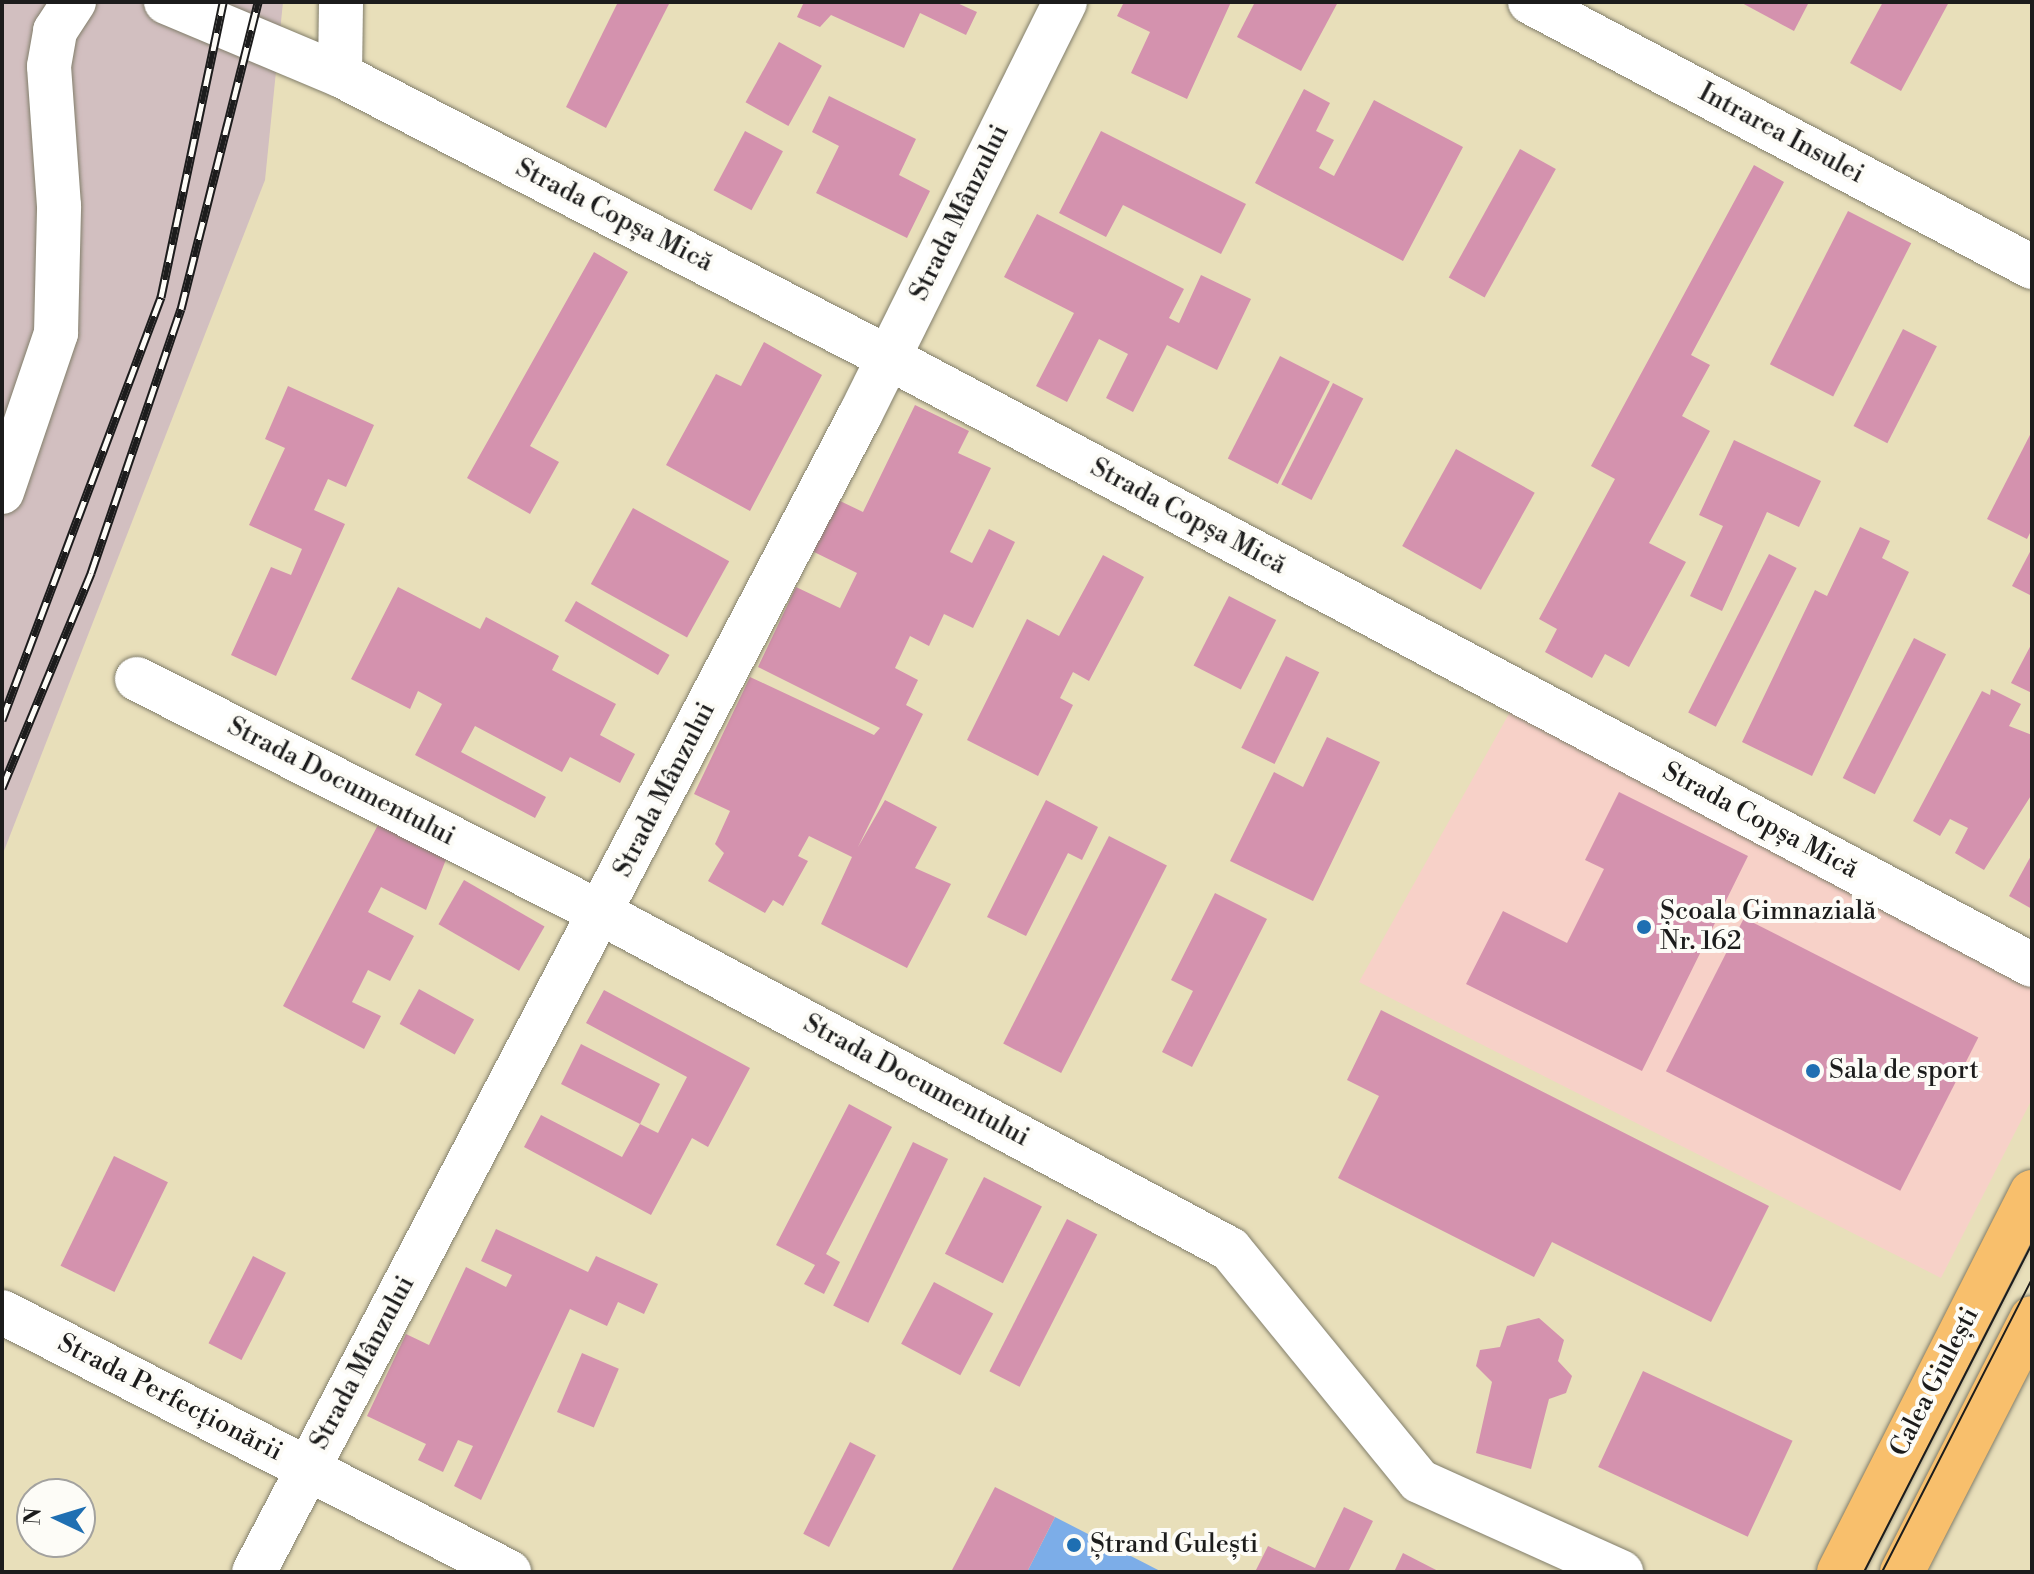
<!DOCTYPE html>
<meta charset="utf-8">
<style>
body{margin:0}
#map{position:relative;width:2034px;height:1574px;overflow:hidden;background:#e8dfba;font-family:"Libre Bodoni",serif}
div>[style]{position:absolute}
.built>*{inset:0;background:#f7d1c8}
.industrial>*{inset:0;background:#d2bfc0}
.water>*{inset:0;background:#7cade8}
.building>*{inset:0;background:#d492ae;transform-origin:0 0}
.roads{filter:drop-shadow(0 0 2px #827e6b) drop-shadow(0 0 2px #827e6b)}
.minor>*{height:44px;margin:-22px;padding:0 22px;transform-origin:22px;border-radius:22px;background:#fff}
.major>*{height:44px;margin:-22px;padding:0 22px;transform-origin:22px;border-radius:22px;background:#f8bf6c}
.tram>*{height:2px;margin:-1px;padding:0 1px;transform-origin:1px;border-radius:1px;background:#1c1c1c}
.rail>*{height:9px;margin-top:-4.5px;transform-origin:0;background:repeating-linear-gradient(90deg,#fdfcf7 0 18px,#1c1c1c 0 36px);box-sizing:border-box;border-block:2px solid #1c1c1c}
.dots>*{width:22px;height:22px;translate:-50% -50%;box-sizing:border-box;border:4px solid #fdfcf7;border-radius:50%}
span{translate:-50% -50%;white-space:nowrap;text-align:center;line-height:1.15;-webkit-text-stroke:8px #fdfcf7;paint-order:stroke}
.street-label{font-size:26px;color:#1c1c1c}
.poi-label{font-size:26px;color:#1c1c1c}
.left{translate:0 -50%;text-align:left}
.frame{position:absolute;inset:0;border:4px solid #1c1c1c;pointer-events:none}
.north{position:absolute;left:16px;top:1478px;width:80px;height:80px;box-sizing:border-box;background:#fdfcf7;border:2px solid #a3a29f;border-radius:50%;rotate:274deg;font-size:22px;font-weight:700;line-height:32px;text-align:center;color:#1c1c1c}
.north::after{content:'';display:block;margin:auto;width:28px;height:36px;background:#1f6fb2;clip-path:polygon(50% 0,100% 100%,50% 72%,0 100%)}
</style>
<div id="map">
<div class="built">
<i style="clip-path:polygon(1510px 712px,2032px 986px,2032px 1099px,1941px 1278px,1359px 982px)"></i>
</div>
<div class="industrial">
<i style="clip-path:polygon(2px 2px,283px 2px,265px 180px,2px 856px)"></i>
</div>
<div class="water">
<i style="clip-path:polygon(1055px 1517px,1162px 1572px,1027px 1572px)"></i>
</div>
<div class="building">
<i style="clip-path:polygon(618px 2px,670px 2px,606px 128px,566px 107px)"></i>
<i style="clip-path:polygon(804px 2px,955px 2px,977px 12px,966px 35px,920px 13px,904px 48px,831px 15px,820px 27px,797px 17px)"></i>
<i style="clip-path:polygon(1124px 2px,1231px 2px,1187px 99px,1131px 73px,1150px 32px,1117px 16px)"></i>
<i style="clip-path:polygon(1255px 2px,1338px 2px,1301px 71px,1237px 37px)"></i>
<i style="clip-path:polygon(1740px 2px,1809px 2px,1794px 31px)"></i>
<i style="clip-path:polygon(1883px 2px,1949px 2px,1901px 91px,1850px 63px)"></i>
<i style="left:779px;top:42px;width:49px;height:69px;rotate:29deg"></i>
<i style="clip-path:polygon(1304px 89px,1330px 103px,1316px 131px,1334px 140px,1319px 168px,1334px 176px,1374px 100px,1463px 147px,1403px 261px,1255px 183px)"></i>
<i style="clip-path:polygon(829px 96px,916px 139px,899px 175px,930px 191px,907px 238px,816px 193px,839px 146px,812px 132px)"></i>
<i style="left:745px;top:131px;width:43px;height:67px;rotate:28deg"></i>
<i style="clip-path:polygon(1101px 131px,1246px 204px,1221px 254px,1123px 205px,1106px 237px,1059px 213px)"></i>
<i style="left:1520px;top:149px;width:41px;height:147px;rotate:29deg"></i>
<i style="clip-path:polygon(1754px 165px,1784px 182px,1691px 355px,1710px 365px,1682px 416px,1710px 431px,1649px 543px,1686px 562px,1629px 667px,1605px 654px,1592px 678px,1545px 652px,1557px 629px,1539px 619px,1615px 479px,1591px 466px)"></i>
<i style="left:1848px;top:211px;width:71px;height:172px;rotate:27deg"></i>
<i style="clip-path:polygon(1037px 214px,1184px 289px,1169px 318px,1179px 323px,1201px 275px,1251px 299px,1217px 370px,1167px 345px,1133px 412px,1106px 398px,1128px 354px,1099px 339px,1067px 402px,1036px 386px,1074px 313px,1004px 277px)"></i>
<i style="clip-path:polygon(594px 252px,628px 272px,530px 446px,559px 462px,530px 514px,467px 478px)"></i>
<i style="left:1903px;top:329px;width:38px;height:109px;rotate:27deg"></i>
<i style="clip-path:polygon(764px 342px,822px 375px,750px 511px,666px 465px,716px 374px,741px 386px)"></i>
<i style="left:1280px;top:356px;width:56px;height:115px;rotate:27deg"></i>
<i style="left:1333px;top:383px;width:34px;height:114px;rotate:27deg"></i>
<i style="clip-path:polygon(288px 386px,374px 425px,346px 487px,328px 479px,314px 510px,345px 524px,276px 676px,231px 655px,271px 567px,291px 575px,302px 549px,249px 525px,285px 448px,265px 439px)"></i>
<i style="clip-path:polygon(915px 405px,969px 431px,958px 453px,991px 468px,950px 552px,972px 563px,989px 529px,1015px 542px,973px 628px,944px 614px,929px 646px,910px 636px,895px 668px,918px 680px,906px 705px,923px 714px,858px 847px,885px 800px,937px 827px,915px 868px,951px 884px,907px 968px,821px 924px,852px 857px,809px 836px,798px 856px,808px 861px,783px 906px,773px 900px,765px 913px,708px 881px,724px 853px,715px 844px,730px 811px,694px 794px,750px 677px,874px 735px,880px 728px,758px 667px,796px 587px,840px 608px,857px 573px,812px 551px,838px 500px,863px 512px)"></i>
<i style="clip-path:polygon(2032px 431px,2032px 529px,2027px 539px,1987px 519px)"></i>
<i style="clip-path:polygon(1734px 440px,1821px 481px,1799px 527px,1767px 512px,1722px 611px,1690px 596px,1723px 526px,1699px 515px)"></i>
<i style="left:1456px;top:449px;width:90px;height:111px;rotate:29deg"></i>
<i style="left:633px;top:508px;width:110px;height:87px;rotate:29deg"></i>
<i style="clip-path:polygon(1860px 527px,1890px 541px,1882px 558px,1909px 572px,1812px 776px,1742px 742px,1815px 590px,1827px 596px)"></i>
<i style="clip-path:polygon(2032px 548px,2032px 596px,2012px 586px)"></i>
<i style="left:1769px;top:554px;width:31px;height:178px;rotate:27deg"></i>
<i style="clip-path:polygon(1103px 555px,1144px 577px,1089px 681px,1073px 672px,1060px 698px,1073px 705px,1038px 776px,967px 740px,1027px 619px,1059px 636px)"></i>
<i style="clip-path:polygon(398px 587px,480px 629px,486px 617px,559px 656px,552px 670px,616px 704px,600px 735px,635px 754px,620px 783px,570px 757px,562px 772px,475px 726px,461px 752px,546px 797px,535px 818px,415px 755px,442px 704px,418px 691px,410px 709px,351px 679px)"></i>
<i style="left:1229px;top:596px;width:53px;height:78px;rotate:27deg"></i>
<i style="left:576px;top:601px;width:108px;height:23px;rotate:30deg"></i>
<i style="left:1914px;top:638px;width:36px;height:157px;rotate:27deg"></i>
<i style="clip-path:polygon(2032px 643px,2032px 693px,2011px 683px)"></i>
<i style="left:1286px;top:656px;width:37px;height:102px;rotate:26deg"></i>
<i style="clip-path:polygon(1991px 689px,2021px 704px,2009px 726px,2032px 735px,2032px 794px,1984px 870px,1955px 853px,1968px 828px,1950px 819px,1940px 836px,1913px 821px,1982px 691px,1990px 695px)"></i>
<i style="clip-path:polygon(1327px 737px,1380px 762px,1313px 901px,1230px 861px,1274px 772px,1303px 787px)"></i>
<i style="clip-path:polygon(1619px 792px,1748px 856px,1642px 1071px,1466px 984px,1503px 911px,1567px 943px,1604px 869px,1585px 860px)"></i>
<i style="clip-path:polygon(1046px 800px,1098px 827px,1082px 860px,1068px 853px,1026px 936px,987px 917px)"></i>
<i style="clip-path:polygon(380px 821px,447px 857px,426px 910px,381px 887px,368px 912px,414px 936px,390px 981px,368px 970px,352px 1002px,381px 1016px,364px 1049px,283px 1006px)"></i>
<i style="left:1109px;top:836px;width:65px;height:233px;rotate:27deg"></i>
<i style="clip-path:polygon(2032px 854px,2032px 909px,2009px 896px)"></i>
<i style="left:464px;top:880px;width:93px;height:51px;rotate:30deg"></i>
<i style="clip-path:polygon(1215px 893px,1267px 919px,1192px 1067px,1162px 1052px,1193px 991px,1171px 980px)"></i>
<i style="left:1744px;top:918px;width:263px;height:172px;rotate:27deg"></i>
<i style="left:419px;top:989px;width:63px;height:40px;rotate:29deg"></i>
<i style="clip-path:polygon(604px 990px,750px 1068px,708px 1147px,692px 1138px,651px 1215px,524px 1147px,541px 1115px,622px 1157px,640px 1124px,561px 1084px,581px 1044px,660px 1084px,640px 1124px,658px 1133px,687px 1077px,586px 1023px)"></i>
<i style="clip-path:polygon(1381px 1010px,1769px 1206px,1711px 1322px,1552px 1242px,1534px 1277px,1338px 1178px,1379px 1096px,1347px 1080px)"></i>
<i style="clip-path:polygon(849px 1104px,892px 1127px,826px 1254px,840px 1262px,824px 1294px,804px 1284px,815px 1265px,776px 1245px)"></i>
<i style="left:913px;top:1142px;width:39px;height:182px;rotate:26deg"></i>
<i style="left:114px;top:1156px;width:60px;height:122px;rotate:26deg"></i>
<i style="left:984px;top:1177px;width:65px;height:86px;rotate:27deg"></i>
<i style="left:1067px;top:1219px;width:34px;height:171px;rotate:27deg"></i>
<i style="clip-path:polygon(496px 1229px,588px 1272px,596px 1256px,658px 1284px,644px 1314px,618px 1302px,607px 1326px,570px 1309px,481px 1500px,454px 1486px,473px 1446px,458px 1440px,443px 1472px,418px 1460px,426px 1444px,367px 1416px,406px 1334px,429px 1345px,466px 1267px,506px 1287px,512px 1275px,481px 1261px)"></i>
<i style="left:253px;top:1256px;width:37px;height:98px;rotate:27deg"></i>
<i style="left:934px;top:1282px;width:67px;height:70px;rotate:28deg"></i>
<i style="clip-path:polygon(1539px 1318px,1564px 1340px,1558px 1361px,1572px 1376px,1566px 1393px,1549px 1399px,1531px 1469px,1476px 1453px,1492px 1382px,1476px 1366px,1480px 1350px,1500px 1347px,1507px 1326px)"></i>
<i style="left:582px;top:1353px;width:40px;height:64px;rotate:23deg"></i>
<i style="left:1643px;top:1371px;width:165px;height:106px;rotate:25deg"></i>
<i style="left:850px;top:1442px;width:29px;height:103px;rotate:27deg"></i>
<i style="clip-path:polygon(995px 1487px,1055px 1517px,1027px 1572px,951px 1572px)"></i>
<i style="clip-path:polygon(1344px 1507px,1373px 1521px,1348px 1572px,1255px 1572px,1268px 1546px,1315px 1568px)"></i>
<i style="clip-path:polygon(1403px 1553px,1440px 1572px,1394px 1572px)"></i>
</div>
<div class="roads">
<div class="minor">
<i style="left:166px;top:2px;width:189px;rotate:22.8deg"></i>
<i style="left:340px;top:75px;width:618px;rotate:27.27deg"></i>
<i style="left:889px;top:358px;width:1294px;rotate:27.97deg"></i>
<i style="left:1530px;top:2px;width:568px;rotate:27.83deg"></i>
<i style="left:340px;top:75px;width:73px;rotate:-89.2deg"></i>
<i style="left:2px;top:492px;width:168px;rotate:-71.2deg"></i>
<i style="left:56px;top:333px;width:127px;rotate:-88.6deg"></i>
<i style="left:59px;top:206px;width:140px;rotate:-94.1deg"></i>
<i style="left:49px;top:66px;width:36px;rotate:-80deg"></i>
<i style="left:55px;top:31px;width:35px;rotate:-57deg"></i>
<i style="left:137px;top:679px;width:520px;rotate:26.76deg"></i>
<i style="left:601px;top:913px;width:713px;rotate:28.11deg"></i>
<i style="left:1230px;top:1249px;width:299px;rotate:50.8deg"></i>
<i style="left:1419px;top:1481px;width:222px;rotate:24.3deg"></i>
<i style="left:2px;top:1312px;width:570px;rotate:27.15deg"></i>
<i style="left:254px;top:1572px;width:1308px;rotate:-62.36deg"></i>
<i style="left:861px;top:413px;width:459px;rotate:-63.6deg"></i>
</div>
<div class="major">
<i style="left:1839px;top:1572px;width:426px;rotate:-63.1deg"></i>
<i style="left:1902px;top:1572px;width:285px;rotate:-62.9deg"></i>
</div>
</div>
<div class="tram">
<i style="left:1864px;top:1572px;width:369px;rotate:-62.9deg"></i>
<i style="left:1882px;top:1572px;width:329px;rotate:-62.9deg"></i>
</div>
<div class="rail">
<i style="left:2px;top:720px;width:452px;rotate:-69.4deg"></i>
<i style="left:161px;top:297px;width:301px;rotate:-78.1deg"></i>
<i style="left:2px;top:788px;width:233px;rotate:-67.5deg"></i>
<i style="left:91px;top:573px;width:279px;rotate:-71.2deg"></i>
<i style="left:181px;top:309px;width:317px;rotate:-75.9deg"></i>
</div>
<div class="dots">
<i style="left:1644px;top:927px;background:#1f6fb2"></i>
<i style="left:1813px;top:1071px;background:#1f6fb2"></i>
<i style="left:1074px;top:1545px;background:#1f6fb2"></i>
</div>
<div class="street-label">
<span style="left:1781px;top:134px;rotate:28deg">Intrarea Insulei</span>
<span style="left:960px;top:213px;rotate:-64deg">Strada Mânzului</span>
<span style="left:614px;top:216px;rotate:27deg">Strada Copșa Mică</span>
<span style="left:1188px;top:517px;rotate:28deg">Strada Copșa Mică</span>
<span style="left:341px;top:782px;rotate:27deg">Strada Documentului</span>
<span style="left:665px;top:790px;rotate:-63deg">Strada Mânzului</span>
<span style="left:1760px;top:821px;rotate:28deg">Strada Copșa Mică</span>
<span style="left:916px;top:1081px;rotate:28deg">Strada Documentului</span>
<span style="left:363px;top:1363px;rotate:-62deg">Strada Mânzului</span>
<span style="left:1935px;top:1382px;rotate:-63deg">Calea Giulești</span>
<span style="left:170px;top:1398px;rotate:27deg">Strada Perfecționării</span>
</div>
<div class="poi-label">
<span class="left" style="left:1660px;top:927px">Școala Gimnazială<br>Nr. 162</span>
<span class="left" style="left:1829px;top:1071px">Sala de sport</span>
<span class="left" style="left:1090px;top:1545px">Ștrand Gulești</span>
</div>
<div class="frame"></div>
<div class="north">N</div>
</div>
